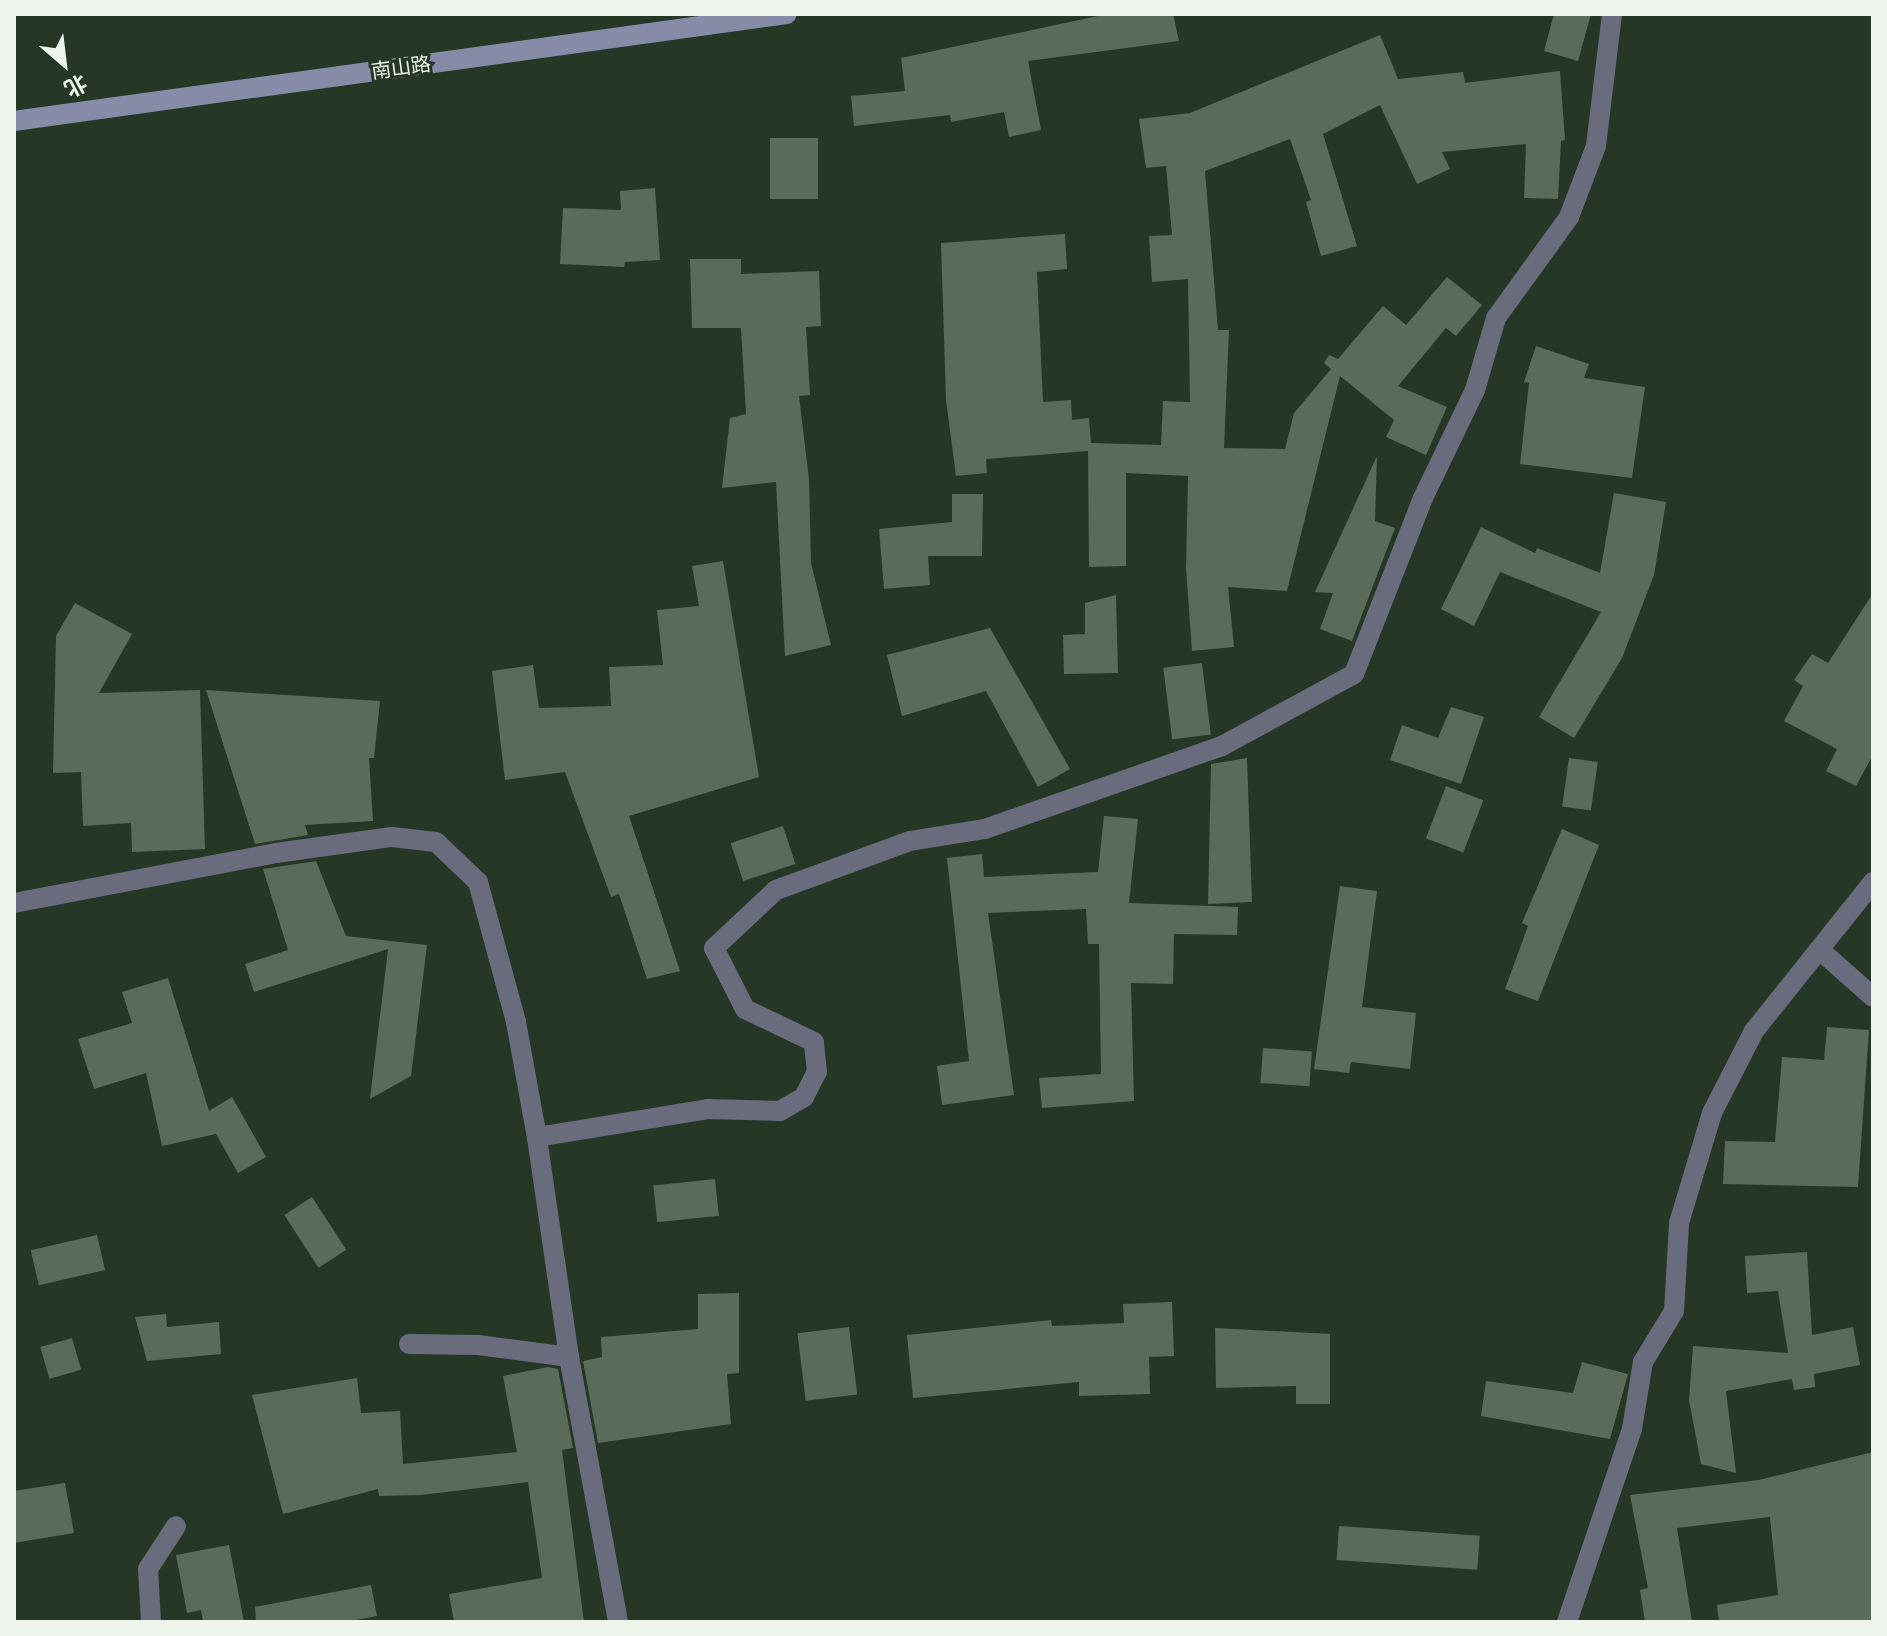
<!DOCTYPE html>
<meta charset="utf-8">
<style>
body{margin:0}
#map{position:relative;width:1887px;height:1636px;overflow:hidden;background:#273726;font-family:"DejaVu Sans","Noto Sans SC",sans-serif}
div>[style]{position:absolute}
.building>*{inset:0;background:#5a6b59;transform-origin:0 0}
.lane>*{height:20px;margin:-10px;padding:0 10px;transform-origin:10px;border-radius:10px;background:#686c7d}
.secondary>*{height:20px;margin:-10px;padding:0 10px;transform-origin:10px;border-radius:10px;background:#868ca8}
span{translate:-50% -50%;white-space:nowrap;text-align:center;line-height:1.15;-webkit-text-stroke:6px #273726;paint-order:stroke}
.street-label{font-size:20px;color:#ebf5ea}
.frame{position:absolute;inset:0;border:16px solid #ebf5ea;pointer-events:none}
.north{position:absolute;left:24px;top:24px;width:80px;height:80px;-webkit-text-stroke:6px #273726;paint-order:stroke;rotate:152deg;font-size:22px;font-weight:700;line-height:32px;text-align:center;color:#ebf5ea}
.north::after{content:'';display:block;margin:auto;width:28px;height:36px;background:#ebf5ea;clip-path:polygon(50% 0,100% 100%,50% 72%,0 100%)}
</style>
<div id="map">
<div class="building">
<i style="clip-path:polygon(1107px 14px,1173px 14px,1179px 41px,1028px 61px,1041px 130px,1009px 137px,1004px 112px,951px 122px,950px 115px,854px 126px,851px 96px,905px 91px,901px 58px)"></i>
<i style="clip-path:polygon(1554px 14px,1591px 14px,1578px 61px,1544px 51px)"></i>
<i style="clip-path:polygon(1380px 35px,1398px 79px,1463px 72px,1465px 83px,1560px 71px,1565px 140px,1561px 141px,1558px 199px,1524px 198px,1526px 144px,1442px 152px,1450px 169px,1417px 184px,1380px 105px,1323px 134px,1357px 246px,1321px 256px,1306px 202px,1311px 200px,1290px 139px,1205px 171px,1218px 330px,1229px 330px,1224px 448px,1285px 449px,1294px 413px,1331px 369px,1324px 363px,1329px 355px,1338px 359px,1383px 306px,1406px 325px,1447px 277px,1482px 305px,1456px 336px,1446px 328px,1398px 386px,1447px 407px,1426px 455px,1386px 437px,1394px 420px,1340px 376px,1287px 591px,1228px 587px,1234px 647px,1192px 651px,1186px 568px,1188px 476px,1126px 473px,1126px 566px,1089px 567px,1088px 451px,986px 459px,987px 473px,956px 476px,946px 400px,941px 243px,1065px 234px,1067px 269px,1037px 272px,1043px 402px,1071px 400px,1072px 420px,1089px 418px,1091px 443px,1161px 445px,1163px 401px,1190px 402px,1188px 279px,1152px 282px,1149px 236px,1172px 235px,1166px 166px,1146px 168px,1139px 119px,1190px 113px)"></i>
<i style="left:770px;top:138px;width:48px;height:61px"></i>
<i style="clip-path:polygon(655px 188px,660px 260px,625px 262px,624px 267px,560px 264px,563px 208px,621px 210px,620px 191px)"></i>
<i style="clip-path:polygon(690px 259px,741px 259px,741px 274px,819px 271px,821px 326px,806px 327px,810px 395px,799px 396px,809px 479px,811px 563px,831px 645px,785px 656px,776px 482px,722px 488px,730px 418px,746px 414px,741px 328px,692px 328px)"></i>
<i style="clip-path:polygon(1536px 346px,1589px 364px,1584px 378px,1645px 387px,1632px 478px,1520px 464px,1529px 383px,1524px 382px)"></i>
<i style="clip-path:polygon(1377px 456px,1375px 521px,1395px 528px,1352px 641px,1320px 629px,1333px 593px,1315px 592px)"></i>
<i style="clip-path:polygon(1614px 493px,1666px 502px,1654px 575px,1622px 658px,1574px 738px,1539px 717px,1601px 612px,1500px 572px,1474px 626px,1441px 609px,1481px 527px,1535px 553px,1537px 548px,1600px 573px)"></i>
<i style="clip-path:polygon(952px 494px,983px 494px,982px 556px,928px 556px,930px 585px,884px 589px,879px 529px,952px 522px)"></i>
<i style="clip-path:polygon(723px 561px,759px 777px,629px 816px,680px 971px,647px 979px,619px 894px,611px 897px,565px 772px,505px 780px,492px 671px,533px 665px,539px 708px,611px 706px,609px 667px,663px 665px,657px 610px,699px 606px,692px 566px)"></i>
<i style="clip-path:polygon(1873px 593px,1873px 755px,1856px 786px,1826px 771px,1837px 749px,1784px 721px,1803px 686px,1794px 680px,1812px 654px,1828px 663px)"></i>
<i style="clip-path:polygon(1116px 595px,1118px 673px,1064px 674px,1063px 635px,1085px 634px,1085px 603px)"></i>
<i style="clip-path:polygon(75px 603px,132px 634px,99px 693px,200px 690px,205px 849px,132px 852px,131px 823px,83px 826px,81px 772px,53px 773px,56px 636px)"></i>
<i style="clip-path:polygon(990px 628px,1070px 769px,1038px 787px,986px 691px,902px 716px,887px 655px)"></i>
<i style="left:1202px;top:663px;width:72px;height:39px;rotate:83deg"></i>
<i style="clip-path:polygon(206px 690px,380px 701px,374px 758px,369px 758px,373px 821px,305px 825px,308px 835px,255px 844px)"></i>
<i style="clip-path:polygon(1451px 707px,1484px 717px,1461px 784px,1390px 760px,1402px 725px,1438px 738px)"></i>
<i style="clip-path:polygon(1247px 758px,1252px 902px,1208px 904px,1211px 764px)"></i>
<i style="left:1569px;top:758px;width:29px;height:49px;rotate:8deg"></i>
<i style="left:1446px;top:786px;width:40px;height:56px;rotate:21deg"></i>
<i style="clip-path:polygon(1104px 816px,1138px 819px,1129px 903px,1238px 907px,1237px 935px,1174px 934px,1173px 984px,1131px 983px,1134px 1101px,1042px 1108px,1039px 1078px,1101px 1074px,1099px 944px,1088px 944px,1086px 909px,988px 913px,1014px 1095px,942px 1105px,937px 1066px,969px 1061px,947px 858px,982px 854px,984px 877px,1098px 872px)"></i>
<i style="left:783px;top:826px;width:40px;height:55px;rotate:72deg"></i>
<i style="clip-path:polygon(1562px 829px,1599px 845px,1538px 1001px,1505px 989px,1528px 926px,1522px 923px)"></i>
<i style="clip-path:polygon(316px 861px,346px 936px,427px 945px,411px 1076px,370px 1099px,388px 949px,254px 992px,245px 964px,288px 950px,263px 869px)"></i>
<i style="clip-path:polygon(1340px 886px,1377px 891px,1362px 1007px,1416px 1013px,1410px 1069px,1351px 1062px,1349px 1073px,1314px 1069px)"></i>
<i style="clip-path:polygon(168px 978px,209px 1111px,232px 1097px,266px 1157px,238px 1173px,216px 1134px,162px 1146px,146px 1073px,94px 1089px,78px 1039px,132px 1023px,122px 992px)"></i>
<i style="clip-path:polygon(1827px 1027px,1869px 1030px,1858px 1187px,1723px 1184px,1725px 1141px,1775px 1142px,1782px 1057px,1824px 1060px)"></i>
<i style="left:1263px;top:1048px;width:49px;height:35px;rotate:4deg"></i>
<i style="left:715px;top:1179px;width:37px;height:62px;rotate:84deg"></i>
<i style="left:312px;top:1197px;width:63px;height:33px;rotate:57deg"></i>
<i style="left:97px;top:1235px;width:36px;height:68px;rotate:77deg"></i>
<i style="clip-path:polygon(1807px 1252px,1812px 1335px,1853px 1327px,1860px 1365px,1814px 1374px,1815px 1387px,1794px 1390px,1792px 1379px,1726px 1391px,1736px 1473px,1701px 1464px,1689px 1400px,1693px 1346px,1788px 1353px,1778px 1291px,1747px 1293px,1745px 1256px)"></i>
<i style="clip-path:polygon(739px 1293px,739px 1373px,727px 1374px,731px 1424px,598px 1443px,583px 1361px,602px 1357px,601px 1337px,698px 1329px,698px 1294px)"></i>
<i style="clip-path:polygon(1172px 1302px,1174px 1356px,1149px 1357px,1150px 1394px,1079px 1396px,1079px 1382px,913px 1398px,907px 1335px,1051px 1320px,1052px 1326px,1124px 1323px,1123px 1304px)"></i>
<i style="clip-path:polygon(166px 1314px,167px 1327px,219px 1322px,221px 1354px,147px 1361px,135px 1317px)"></i>
<i style="left:849px;top:1327px;width:68px;height:52px;rotate:83deg"></i>
<i style="clip-path:polygon(1215px 1328px,1330px 1334px,1330px 1404px,1296px 1404px,1296px 1386px,1216px 1388px)"></i>
<i style="left:72px;top:1338px;width:33px;height:33px;rotate:74deg"></i>
<i style="clip-path:polygon(1582px 1362px,1628px 1374px,1610px 1439px,1481px 1416px,1486px 1381px,1573px 1393px)"></i>
<i style="clip-path:polygon(548px 1367px,558px 1369px,573px 1448px,562px 1450px,584px 1622px,454px 1622px,449px 1594px,542px 1578px,528px 1482px,421px 1495px,379px 1496px,378px 1489px,283px 1514px,252px 1395px,357px 1378px,361px 1413px,400px 1411px,403px 1464px,517px 1452px,503px 1376px)"></i>
<i style="clip-path:polygon(1873px 1452px,1873px 1622px,1719px 1622px,1717px 1605px,1778px 1595px,1770px 1517px,1677px 1528px,1692px 1622px,1645px 1622px,1640px 1590px,1648px 1588px,1630px 1495px,1759px 1480px)"></i>
<i style="clip-path:polygon(65px 1483px,74px 1533px,14px 1543px,14px 1491px)"></i>
<i style="left:1339px;top:1526px;width:141px;height:34px;rotate:4deg"></i>
<i style="clip-path:polygon(229px 1545px,244px 1622px,203px 1622px,201px 1610px,187px 1613px,176px 1555px)"></i>
<i style="clip-path:polygon(371px 1585px,377px 1616px,346px 1622px,256px 1622px,255px 1607px)"></i>
</div>
<div class="lane">
<i style="left:14px;top:903px;width:267px;rotate:-10.8deg"></i>
<i style="left:276px;top:853px;width:117px;rotate:-7.9deg"></i>
<i style="left:392px;top:837px;width:44px;rotate:6.5deg"></i>
<i style="left:436px;top:842px;width:58px;rotate:43.6deg"></i>
<i style="left:478px;top:882px;width:145px;rotate:74.8deg"></i>
<i style="left:516px;top:1022px;width:117px;rotate:79.7deg"></i>
<i style="left:1821px;top:951px;width:69px;rotate:41.5deg"></i>
<i style="left:409px;top:1344px;width:69px;rotate:0.8deg"></i>
<i style="left:478px;top:1345px;width:92px;rotate:7.5deg"></i>
<i style="left:569px;top:1357px;width:269px;rotate:79.5deg"></i>
<i style="left:569px;top:1357px;width:222px;rotate:-98.3deg"></i>
<i style="left:537px;top:1137px;width:173px;rotate:-9.3deg"></i>
<i style="left:708px;top:1109px;width:72px;rotate:1.6deg"></i>
<i style="left:780px;top:1111px;width:28px;rotate:-30deg"></i>
<i style="left:804px;top:1097px;width:28px;rotate:-63deg"></i>
<i style="left:817px;top:1072px;width:30px;rotate:-96deg"></i>
<i style="left:814px;top:1042px;width:76px;rotate:-154.4deg"></i>
<i style="left:745px;top:1009px;width:68px;rotate:-116.9deg"></i>
<i style="left:714px;top:948px;width:85px;rotate:-43.1deg"></i>
<i style="left:776px;top:890px;width:143px;rotate:-20.1deg"></i>
<i style="left:910px;top:841px;width:76px;rotate:-9.1deg"></i>
<i style="left:985px;top:829px;width:251px;rotate:-19.3deg"></i>
<i style="left:1222px;top:746px;width:150px;rotate:-28.6deg"></i>
<i style="left:1354px;top:674px;width:189px;rotate:-68.6deg"></i>
<i style="left:1423px;top:498px;width:120px;rotate:-64.3deg"></i>
<i style="left:1475px;top:390px;width:75px;rotate:-73.7deg"></i>
<i style="left:1496px;top:318px;width:125px;rotate:-54.1deg"></i>
<i style="left:1569px;top:217px;width:76px;rotate:-69.2deg"></i>
<i style="left:1596px;top:146px;width:133px;rotate:-83.1deg"></i>
<i style="left:151px;top:1622px;width:53px;rotate:-93.2deg"></i>
<i style="left:148px;top:1569px;width:51px;rotate:-56.9deg"></i>
<i style="left:1567px;top:1622px;width:204px;rotate:-71.4deg"></i>
<i style="left:1632px;top:1429px;width:68px;rotate:-80.7deg"></i>
<i style="left:1643px;top:1362px;width:60px;rotate:-58.7deg"></i>
<i style="left:1674px;top:1311px;width:88px;rotate:-86.7deg"></i>
<i style="left:1679px;top:1223px;width:115px;rotate:-73.3deg"></i>
<i style="left:1712px;top:1113px;width:92px;rotate:-62.9deg"></i>
<i style="left:1754px;top:1031px;width:191px;rotate:-51.4deg"></i>
</div>
<div class="secondary">
<i style="left:14px;top:121px;width:780px;rotate:-7.88deg"></i>
</div>
<div class="street-label">
<span style="left:401px;top:68px;rotate:-8deg">南山路</span>
</div>
<div class="frame"></div>
<div class="north">北</div>
</div>
